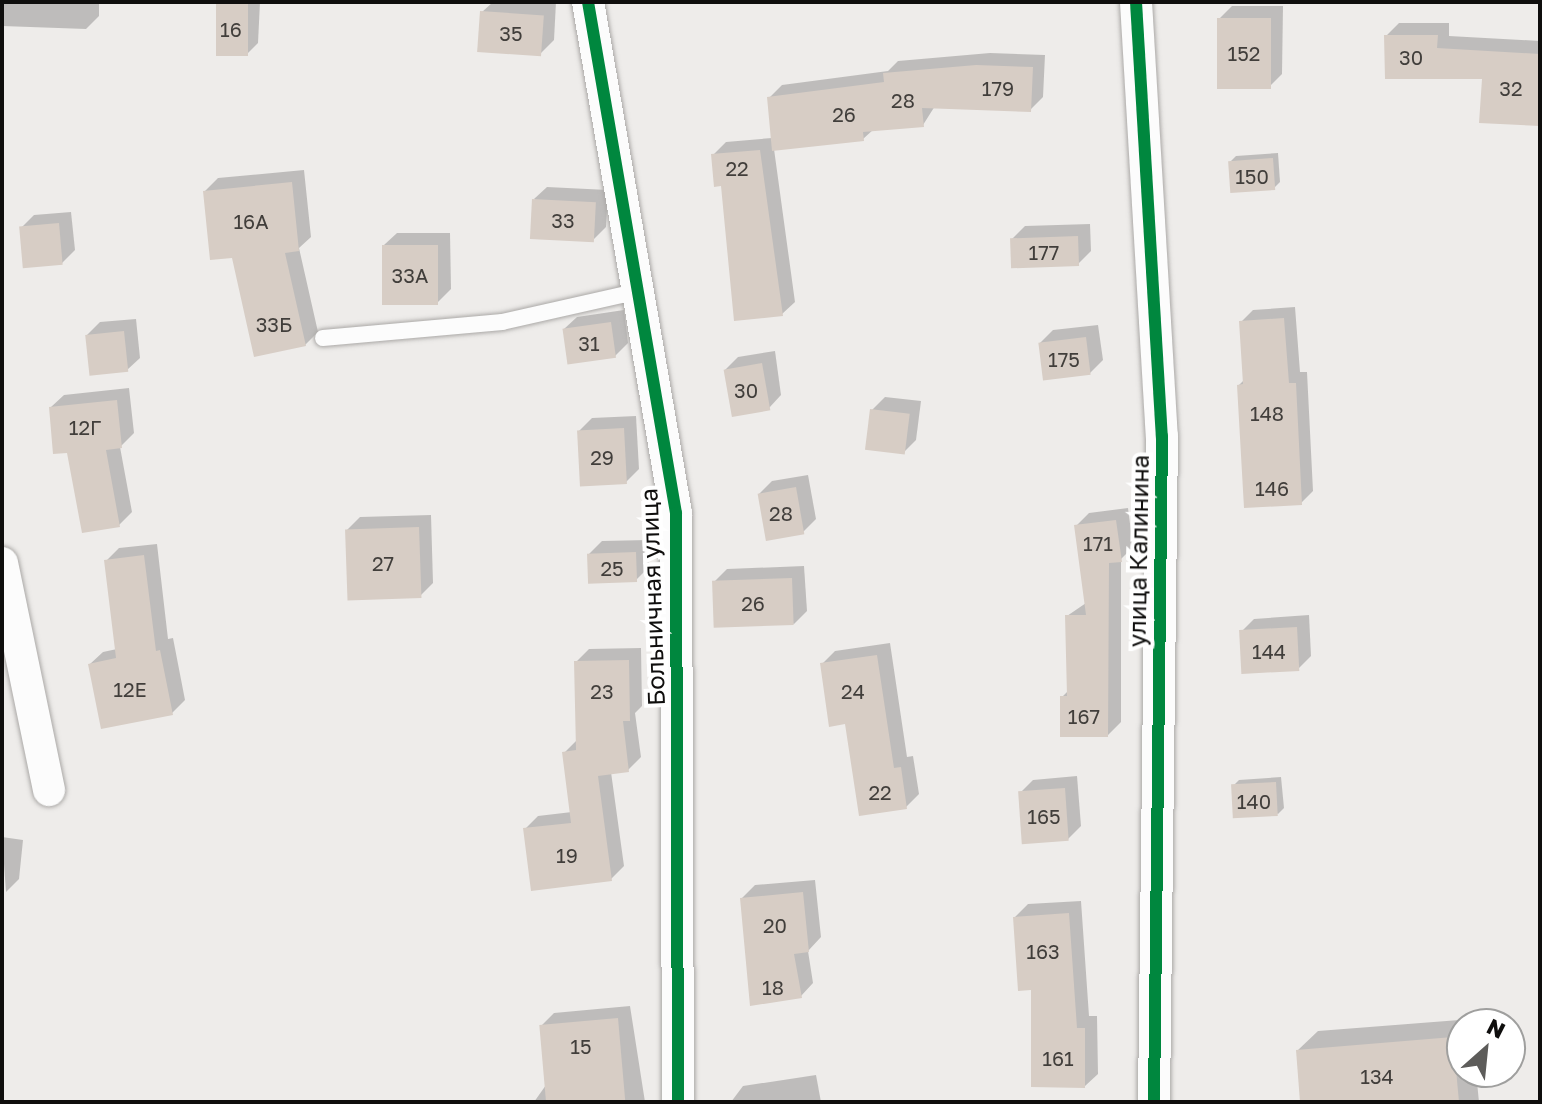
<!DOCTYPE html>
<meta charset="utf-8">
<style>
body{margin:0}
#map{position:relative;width:1542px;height:1104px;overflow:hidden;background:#eeecea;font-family:"Golos Text",sans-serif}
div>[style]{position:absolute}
.shadow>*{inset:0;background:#0003}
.building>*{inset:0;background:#d7cdc5;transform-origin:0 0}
.roads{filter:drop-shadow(0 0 2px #aba9a7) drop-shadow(0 0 2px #aba9a7)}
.service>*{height:16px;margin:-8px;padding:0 8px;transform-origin:8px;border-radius:8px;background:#fcfcfc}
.minor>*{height:32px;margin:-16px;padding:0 16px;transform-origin:16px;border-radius:16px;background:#fcfcfc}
.cycleway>*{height:12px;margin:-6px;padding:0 6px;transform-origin:6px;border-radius:6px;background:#00873e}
span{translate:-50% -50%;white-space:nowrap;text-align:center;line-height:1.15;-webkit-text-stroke:8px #fff;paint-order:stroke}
.number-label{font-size:20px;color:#413e3b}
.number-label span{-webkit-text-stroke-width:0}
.street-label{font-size:24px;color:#0f0e0d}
.frame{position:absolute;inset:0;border:4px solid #0f0e0d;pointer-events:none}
.north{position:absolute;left:1446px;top:1008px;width:80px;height:80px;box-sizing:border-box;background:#fff;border:2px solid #9f9f9e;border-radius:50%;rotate:27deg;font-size:22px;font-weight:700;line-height:32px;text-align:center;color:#0f0e0d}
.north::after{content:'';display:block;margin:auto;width:28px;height:36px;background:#5d5c5a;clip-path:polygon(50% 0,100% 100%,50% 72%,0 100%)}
</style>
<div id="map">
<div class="shadow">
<i style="clip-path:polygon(2px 2px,99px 2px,99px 16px,86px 29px,2px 26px)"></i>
<i style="clip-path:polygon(218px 2px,260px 2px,258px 43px,245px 56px)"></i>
<i style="clip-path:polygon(493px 2px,556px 2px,554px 40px,541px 53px,482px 12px)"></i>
<i style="clip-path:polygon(1232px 6px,1283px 6px,1282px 74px,1269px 87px,1219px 19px)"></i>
<i style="clip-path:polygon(1399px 23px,1449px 23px,1449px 36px,1540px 41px,1540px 124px,1484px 77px,1386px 36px)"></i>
<i style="clip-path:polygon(990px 53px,1045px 55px,1043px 97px,1030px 110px,935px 106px,923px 125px,874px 129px,863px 139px,774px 149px,795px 302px,782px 314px,713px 155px,726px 142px,772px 138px,769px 98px,782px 85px,888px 71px,898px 61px)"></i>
<i style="clip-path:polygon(1278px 153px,1280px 182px,1274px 188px,1230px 162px,1236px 156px)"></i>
<i style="clip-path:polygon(304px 170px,311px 237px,299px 248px,318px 332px,305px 345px,234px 256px,205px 191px,218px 178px)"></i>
<i style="clip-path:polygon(547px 187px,608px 190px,606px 227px,593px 240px,534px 199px)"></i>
<i style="clip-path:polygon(71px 212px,75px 250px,62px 263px,21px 228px,34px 215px)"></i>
<i style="clip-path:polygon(1090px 224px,1091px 251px,1078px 264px,1012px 239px,1025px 226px)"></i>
<i style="clip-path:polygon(397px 233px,450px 233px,451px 289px,438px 302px,384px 245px)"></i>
<i style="clip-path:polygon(1295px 307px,1300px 372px,1307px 372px,1313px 491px,1301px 503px,1239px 385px,1245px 379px,1241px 322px,1253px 310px)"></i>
<i style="clip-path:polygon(624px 310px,628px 343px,615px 356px,564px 329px,577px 317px)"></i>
<i style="clip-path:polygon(136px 319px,140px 358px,127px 370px,87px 335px,100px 322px)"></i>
<i style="clip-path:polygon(1098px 325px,1103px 360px,1090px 373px,1040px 343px,1053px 330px)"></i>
<i style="clip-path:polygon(775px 351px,781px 395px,769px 408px,725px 370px,738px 357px)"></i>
<i style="clip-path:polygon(129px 388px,134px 433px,120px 447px,132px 512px,119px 525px,68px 451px,51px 407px,64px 395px)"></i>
<i style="clip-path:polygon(885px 397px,921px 401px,916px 440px,903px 453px,872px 410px)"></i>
<i style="clip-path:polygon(636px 416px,639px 469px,626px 482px,579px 431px,592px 418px)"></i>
<i style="clip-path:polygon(808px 475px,816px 519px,803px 532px,759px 494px,772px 481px)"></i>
<i style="clip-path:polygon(1128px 508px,1133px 547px,1121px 559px,1121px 722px,1108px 735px,1062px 697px,1069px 690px,1067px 616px,1086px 603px,1076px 526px,1089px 513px)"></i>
<i style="clip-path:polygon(431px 515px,433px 583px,420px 596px,347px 530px,360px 517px)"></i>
<i style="clip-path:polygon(648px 540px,649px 567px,636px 580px,589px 554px,602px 541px)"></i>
<i style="clip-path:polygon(157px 544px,168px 639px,173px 638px,185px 700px,172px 713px,90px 664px,103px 652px,117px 649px,106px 561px,119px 548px)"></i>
<i style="clip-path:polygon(804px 566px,807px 611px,794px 624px,714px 582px,727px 569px)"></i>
<i style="clip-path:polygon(1309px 615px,1311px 656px,1298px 669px,1241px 632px,1254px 619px)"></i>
<i style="clip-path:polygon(890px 643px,907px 757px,913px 756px,919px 794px,906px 807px,847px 722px,822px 664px,835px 651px)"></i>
<i style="clip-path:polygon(641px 648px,642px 706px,635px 713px,641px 757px,628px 770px,611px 772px,624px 866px,611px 879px,525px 829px,538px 816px,572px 812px,564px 753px,577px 740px,576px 662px,589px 649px)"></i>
<i style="clip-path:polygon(1077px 776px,1081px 826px,1068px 839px,1021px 792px,1033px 780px)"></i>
<i style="clip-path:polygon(1281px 777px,1284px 808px,1278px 814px,1233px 786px,1239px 780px)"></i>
<i style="clip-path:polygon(2px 837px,23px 840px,19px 879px,6px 892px)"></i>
<i style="clip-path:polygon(815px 880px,821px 937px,808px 951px,813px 983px,801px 996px,742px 898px,755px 885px)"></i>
<i style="clip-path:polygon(1081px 901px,1089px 1016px,1097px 1016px,1098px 1074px,1085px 1086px,1015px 917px,1028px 904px)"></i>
<i style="clip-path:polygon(630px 1006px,645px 1102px,534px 1102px,546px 1085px,541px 1026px,554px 1013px)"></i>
<i style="clip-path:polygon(1472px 1019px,1472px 1024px,1462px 1024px,1462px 1072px,1476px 1072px,1479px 1102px,1302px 1102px,1298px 1050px,1318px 1031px)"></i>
<i style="clip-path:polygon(816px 1075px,821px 1102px,731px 1102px,743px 1086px)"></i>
</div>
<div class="building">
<i style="left:216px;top:2px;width:32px;height:54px"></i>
<i style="left:480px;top:11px;width:64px;height:41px;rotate:4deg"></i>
<i style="left:1217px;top:18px;width:54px;height:71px"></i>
<i style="clip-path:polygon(1384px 35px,1438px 35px,1437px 48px,1540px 54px,1540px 126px,1479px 123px,1482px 79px,1385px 79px)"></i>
<i style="clip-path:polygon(976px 65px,1033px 67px,1031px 112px,922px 108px,924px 127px,863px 132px,864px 141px,772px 151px,767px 97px,884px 82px,883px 73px)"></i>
<i style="clip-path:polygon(760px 150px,783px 316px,734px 321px,721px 186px,714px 187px,711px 154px)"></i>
<i style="left:1273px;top:158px;width:32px;height:45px;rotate:86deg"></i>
<i style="clip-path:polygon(292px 182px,299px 251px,285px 253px,306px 346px,254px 357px,232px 258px,210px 260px,203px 191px)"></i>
<i style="left:532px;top:199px;width:64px;height:40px;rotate:3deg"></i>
<i style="left:59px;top:223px;width:42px;height:40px;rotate:85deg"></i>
<i style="left:1078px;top:236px;width:30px;height:68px;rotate:88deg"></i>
<i style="left:382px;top:245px;width:56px;height:60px"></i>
<i style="clip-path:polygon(1284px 318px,1289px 383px,1296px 383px,1302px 505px,1244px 508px,1237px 385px,1243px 384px,1239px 321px)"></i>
<i style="left:611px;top:322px;width:36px;height:49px;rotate:82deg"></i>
<i style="left:124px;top:331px;width:41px;height:39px;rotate:84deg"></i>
<i style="left:1086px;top:337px;width:38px;height:48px;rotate:83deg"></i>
<i style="left:762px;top:363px;width:48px;height:39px;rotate:80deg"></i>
<i style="clip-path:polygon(117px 400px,122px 448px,106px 450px,120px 527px,82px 533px,67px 453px,53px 454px,49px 407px)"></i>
<i style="left:870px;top:409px;width:40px;height:41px;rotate:7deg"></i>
<i style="left:624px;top:428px;width:56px;height:47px;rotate:87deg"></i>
<i style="left:796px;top:487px;width:48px;height:39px;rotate:80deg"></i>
<i style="clip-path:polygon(1116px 520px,1122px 562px,1109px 563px,1108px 737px,1060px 737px,1060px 696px,1067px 696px,1065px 615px,1086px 615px,1074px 525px)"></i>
<i style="left:419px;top:527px;width:71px;height:74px;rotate:88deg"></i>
<i style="left:636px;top:552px;width:30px;height:49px;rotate:88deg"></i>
<i style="clip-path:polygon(144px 555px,156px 651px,160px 650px,173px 715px,101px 729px,88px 664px,116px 658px,104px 560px)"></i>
<i style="left:792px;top:578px;width:47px;height:80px;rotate:88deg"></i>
<i style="left:1297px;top:627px;width:44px;height:58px;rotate:87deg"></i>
<i style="clip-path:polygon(877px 655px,894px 768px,901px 767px,907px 809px,859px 816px,845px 724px,829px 727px,820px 663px)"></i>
<i style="clip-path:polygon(629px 660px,630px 721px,623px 721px,629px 772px,598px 776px,612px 881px,531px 891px,523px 828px,571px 823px,562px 752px,576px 750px,574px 661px)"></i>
<i style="left:1276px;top:782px;width:34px;height:45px;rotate:87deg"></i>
<i style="left:1065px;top:788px;width:53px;height:47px;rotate:86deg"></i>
<i style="clip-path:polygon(803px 892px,809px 952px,794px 954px,802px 998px,750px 1006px,740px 898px)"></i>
<i style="clip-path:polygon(1069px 913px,1077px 1028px,1085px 1028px,1085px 1088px,1031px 1087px,1031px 990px,1018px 991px,1013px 917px)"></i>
<i style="left:618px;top:1018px;width:84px;height:79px;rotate:85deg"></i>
<i style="clip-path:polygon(1453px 1037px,1459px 1102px,1300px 1102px,1296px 1050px)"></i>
</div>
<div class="roads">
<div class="service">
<i style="left:323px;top:338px;width:180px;rotate:-5.1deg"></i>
<i style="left:502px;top:322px;width:141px;rotate:-12.7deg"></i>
</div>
<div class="minor">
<i style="left:588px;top:2px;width:519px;rotate:80.23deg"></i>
<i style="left:676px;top:513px;width:589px;rotate:89.81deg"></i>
<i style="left:1136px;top:2px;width:435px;rotate:86.6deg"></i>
<i style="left:1162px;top:436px;width:666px;rotate:90.69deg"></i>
<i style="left:2px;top:563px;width:232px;rotate:78.3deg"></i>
</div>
</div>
<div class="cycleway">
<i style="left:588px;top:2px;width:519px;rotate:80.23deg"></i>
<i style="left:676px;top:513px;width:589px;rotate:89.81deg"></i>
<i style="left:1136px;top:2px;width:435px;rotate:86.6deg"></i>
<i style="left:1162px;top:436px;width:666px;rotate:90.69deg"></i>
</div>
<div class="number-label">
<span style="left:231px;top:29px">16</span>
<span style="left:511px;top:33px">35</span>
<span style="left:1244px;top:53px">152</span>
<span style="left:1411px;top:57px">30</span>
<span style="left:998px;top:88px">179</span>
<span style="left:1511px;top:88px">32</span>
<span style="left:903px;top:100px">28</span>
<span style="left:844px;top:114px">26</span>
<span style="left:737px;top:168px">22</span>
<span style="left:1252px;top:176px">150</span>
<span style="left:563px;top:220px">33</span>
<span style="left:251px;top:221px">16А</span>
<span style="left:1044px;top:252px">177</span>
<span style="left:410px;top:275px">33А</span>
<span style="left:274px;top:324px">33Б</span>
<span style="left:589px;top:343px">31</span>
<span style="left:1064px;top:359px">175</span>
<span style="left:746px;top:390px">30</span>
<span style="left:1267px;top:413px">148</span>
<span style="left:85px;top:427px">12Г</span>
<span style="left:602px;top:457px">29</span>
<span style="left:1272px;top:488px">146</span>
<span style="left:781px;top:513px">28</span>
<span style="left:1098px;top:543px">171</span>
<span style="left:383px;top:563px">27</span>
<span style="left:612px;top:568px">25</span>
<span style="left:753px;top:603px">26</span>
<span style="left:1269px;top:651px">144</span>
<span style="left:130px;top:689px">12Е</span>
<span style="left:602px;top:691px">23</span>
<span style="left:853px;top:691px">24</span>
<span style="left:1084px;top:716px">167</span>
<span style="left:880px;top:792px">22</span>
<span style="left:1254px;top:801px">140</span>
<span style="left:1044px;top:816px">165</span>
<span style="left:567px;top:855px">19</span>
<span style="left:775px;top:925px">20</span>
<span style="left:1043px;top:951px">163</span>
<span style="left:773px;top:987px">18</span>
<span style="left:581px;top:1046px">15</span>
<span style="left:1058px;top:1058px">161</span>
<span style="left:1377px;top:1076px">134</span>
</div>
<div class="street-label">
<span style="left:1138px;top:551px;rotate:-89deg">улица Калинина</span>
<span style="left:652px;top:597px;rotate:-92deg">Больничная улица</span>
</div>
<div class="frame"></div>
<div class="north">N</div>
</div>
